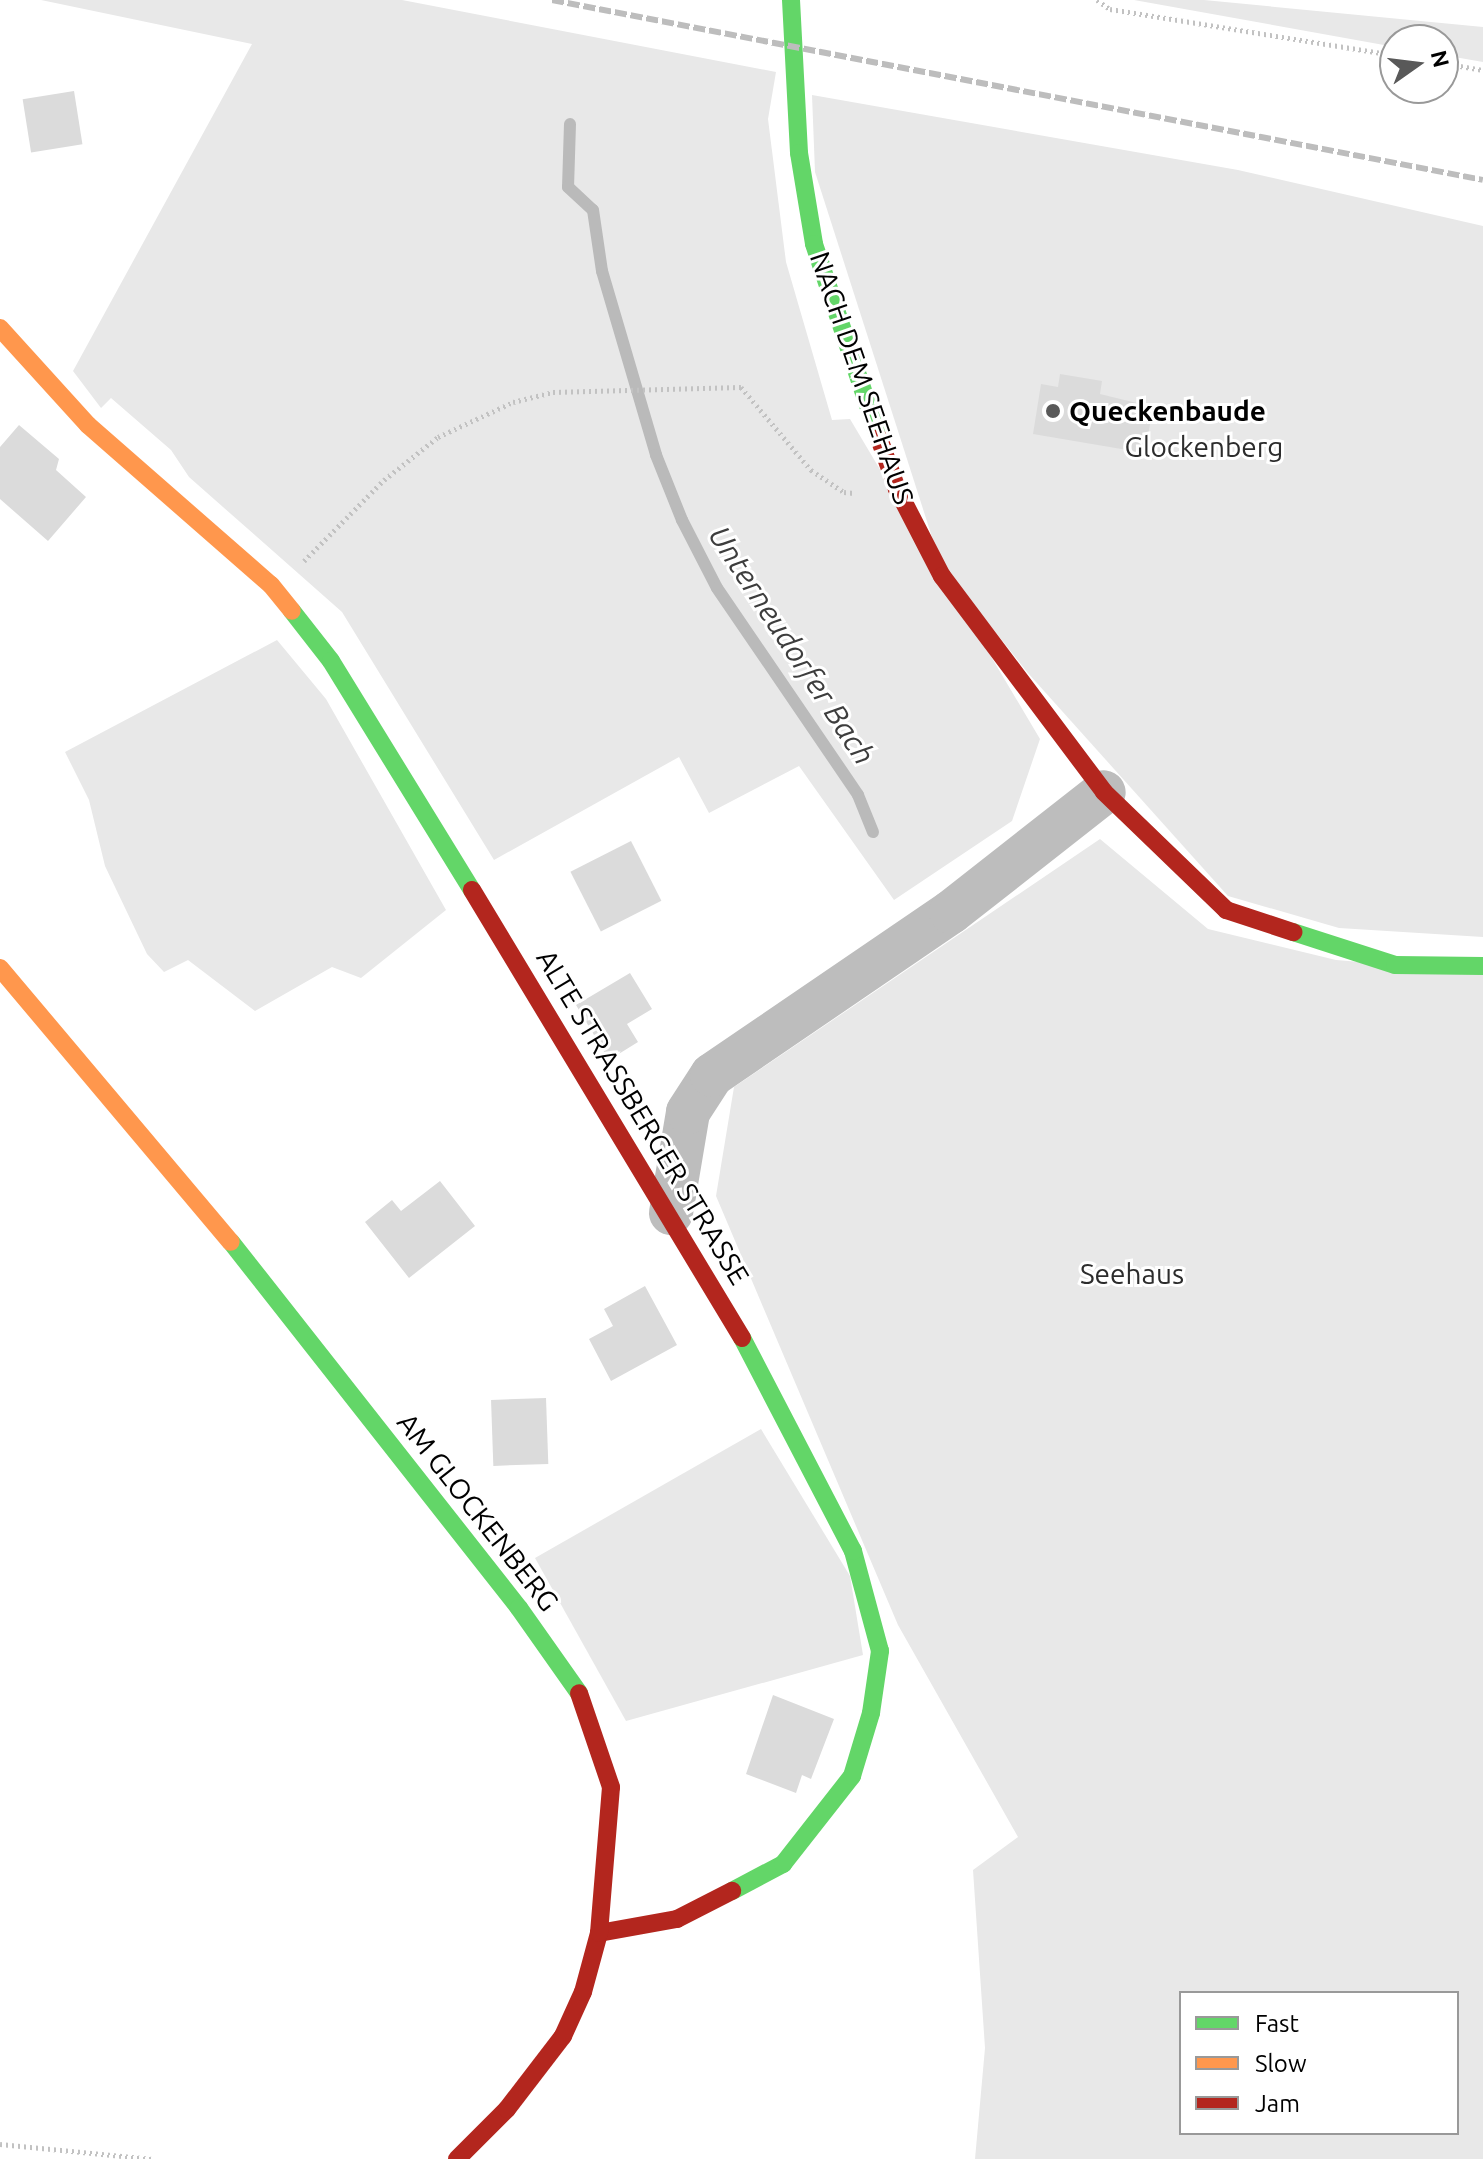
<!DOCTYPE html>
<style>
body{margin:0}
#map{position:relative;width:1483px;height:2159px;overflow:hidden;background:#fff;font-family:Ubuntu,sans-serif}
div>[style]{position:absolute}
.green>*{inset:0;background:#e8e8e8}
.stream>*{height:12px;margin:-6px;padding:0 6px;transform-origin:6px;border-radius:6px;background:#bababa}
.building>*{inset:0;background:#dbdbdb;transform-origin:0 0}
.path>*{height:5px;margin-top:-2.5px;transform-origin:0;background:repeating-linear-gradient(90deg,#c2c2c2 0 2px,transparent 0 6px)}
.street>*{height:44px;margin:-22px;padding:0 22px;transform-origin:22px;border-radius:22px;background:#bdbdbd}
.fast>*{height:18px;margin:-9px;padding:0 9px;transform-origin:9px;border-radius:9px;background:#63d668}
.slow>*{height:18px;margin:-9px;padding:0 9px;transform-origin:9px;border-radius:9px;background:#ff974d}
.jam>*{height:18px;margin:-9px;padding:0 9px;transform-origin:9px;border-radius:9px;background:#b3261e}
.rail>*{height:6px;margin-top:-3px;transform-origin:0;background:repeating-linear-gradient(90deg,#bdbdbd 0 12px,transparent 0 16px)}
.dots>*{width:22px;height:22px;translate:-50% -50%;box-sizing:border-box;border:4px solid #fff;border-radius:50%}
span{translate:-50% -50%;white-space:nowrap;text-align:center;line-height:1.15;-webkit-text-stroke:6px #fff;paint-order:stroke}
.street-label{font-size:28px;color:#000}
.poi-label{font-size:28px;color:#000;font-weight:700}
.left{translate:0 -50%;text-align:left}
.park-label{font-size:28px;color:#2c2c2c}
.water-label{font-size:30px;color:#3d3d3d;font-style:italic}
.legend{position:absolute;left:1179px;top:1991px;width:280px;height:144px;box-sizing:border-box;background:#fff;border:2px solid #999;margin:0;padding:10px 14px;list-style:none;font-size:24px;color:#000}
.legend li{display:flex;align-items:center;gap:16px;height:40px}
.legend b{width:40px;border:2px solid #999}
.north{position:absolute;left:1379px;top:24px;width:80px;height:80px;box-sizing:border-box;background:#fff;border:2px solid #999;border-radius:50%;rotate:76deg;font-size:22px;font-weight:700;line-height:32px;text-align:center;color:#000}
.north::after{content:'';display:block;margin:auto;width:28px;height:36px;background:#595959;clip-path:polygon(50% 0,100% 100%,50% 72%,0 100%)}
</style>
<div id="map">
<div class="green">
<i style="clip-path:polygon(41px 0,402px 0,776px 72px,768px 119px,786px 262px,832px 420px,850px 419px,1040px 739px,1012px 821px,894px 900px,799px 766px,709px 813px,679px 757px,494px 860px,342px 612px,189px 477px,171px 450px,111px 398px,101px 408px,73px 371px,252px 44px)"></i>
<i style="clip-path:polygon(1134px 0,1204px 0,1483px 27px,1483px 62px,1443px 55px,1443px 40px,1395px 40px,1395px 47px)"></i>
<i style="clip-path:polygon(812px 95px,1238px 170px,1483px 226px,1483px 937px,1339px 928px,1228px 896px,1027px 672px,940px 562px,815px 172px)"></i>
<i style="clip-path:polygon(277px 640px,326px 699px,446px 910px,361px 978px,332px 967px,255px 1011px,188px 960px,164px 972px,147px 954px,105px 866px,89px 800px,65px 752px)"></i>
<i style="clip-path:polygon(evenodd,1100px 839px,1208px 929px,1336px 960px,1483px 972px,1483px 2159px,975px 2159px,985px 2048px,973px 1870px,1018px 1837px,898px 1625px,716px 1196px,734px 1087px,1100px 839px,1181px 1993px,1457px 1993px,1457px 2133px,1181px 2133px,1181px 1993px)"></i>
<i style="clip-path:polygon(761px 1429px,850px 1576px,863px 1655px,626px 1721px,535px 1558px)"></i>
</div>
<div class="stream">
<i style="left:570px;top:124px;width:63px;rotate:91.8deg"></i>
<i style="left:568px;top:187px;width:34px;rotate:43deg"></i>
<i style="left:593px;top:210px;width:62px;rotate:81.6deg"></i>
<i style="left:602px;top:271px;width:192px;rotate:73.6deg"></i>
<i style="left:656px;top:455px;width:70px;rotate:68.2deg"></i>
<i style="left:682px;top:520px;width:76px;rotate:62.8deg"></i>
<i style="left:717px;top:588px;width:250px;rotate:55.7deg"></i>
<i style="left:858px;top:795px;width:40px;rotate:68deg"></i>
</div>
<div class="building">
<i style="left:74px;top:91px;width:54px;height:52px;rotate:81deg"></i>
<i style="clip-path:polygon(1060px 374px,1102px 381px,1100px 394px,1153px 407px,1145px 453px,1033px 434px,1041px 384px,1058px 387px)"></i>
<i style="clip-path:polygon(19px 425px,59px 459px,56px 470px,86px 497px,48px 541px,0 499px,0 447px)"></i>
<i style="left:631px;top:841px;width:67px;height:68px;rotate:63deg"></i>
<i style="clip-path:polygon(630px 973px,652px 1009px,627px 1024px,638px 1042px,609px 1060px,576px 1005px)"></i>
<i style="clip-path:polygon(440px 1181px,475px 1226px,409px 1278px,365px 1222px,392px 1200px,401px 1211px)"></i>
<i style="clip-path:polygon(645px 1286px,677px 1345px,611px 1381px,589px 1339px,613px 1326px,604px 1309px)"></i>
<i style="left:546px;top:1398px;width:66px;height:55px;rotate:88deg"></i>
<i style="clip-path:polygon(773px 1695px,834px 1719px,811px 1779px,802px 1775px,796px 1793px,746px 1774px)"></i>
</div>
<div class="path">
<i style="left:1097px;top:0;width:16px;rotate:35deg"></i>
<i style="left:1110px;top:9px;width:289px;rotate:9.2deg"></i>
<i style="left:1443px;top:63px;width:41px;rotate:9.9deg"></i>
<i style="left:304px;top:561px;width:114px;rotate:-45.4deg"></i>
<i style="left:384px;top:480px;width:69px;rotate:-38.5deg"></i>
<i style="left:438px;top:437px;width:83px;rotate:-25deg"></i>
<i style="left:513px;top:402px;width:41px;rotate:-14deg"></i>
<i style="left:553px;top:392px;width:188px;rotate:-1.5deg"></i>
<i style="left:741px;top:387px;width:109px;rotate:49.9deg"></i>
<i style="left:811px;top:470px;width:40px;rotate:34deg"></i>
<i style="left:844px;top:492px;width:10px;rotate:6deg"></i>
<i style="left:0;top:2144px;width:153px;rotate:5.6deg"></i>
</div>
<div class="street">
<i style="left:671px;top:1213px;width:102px;rotate:-80.4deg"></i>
<i style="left:688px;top:1112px;width:44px;rotate:-57deg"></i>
<i style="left:712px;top:1075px;width:289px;rotate:-34.3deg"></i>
<i style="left:951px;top:912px;width:194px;rotate:-38.1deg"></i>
</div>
<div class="fast">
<i style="left:791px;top:0;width:153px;rotate:87deg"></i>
<i style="left:799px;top:153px;width:92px;rotate:80.6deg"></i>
<i style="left:814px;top:244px;width:205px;rotate:71.5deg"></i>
<i style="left:292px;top:611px;width:63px;rotate:52deg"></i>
<i style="left:331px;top:661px;width:269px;rotate:58.4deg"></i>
<i style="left:1293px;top:932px;width:107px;rotate:17.9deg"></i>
<i style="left:1395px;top:965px;width:88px;rotate:0.7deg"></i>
<i style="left:231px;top:1242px;width:466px;rotate:51.8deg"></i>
<i style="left:519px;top:1608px;width:104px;rotate:54.8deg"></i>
<i style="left:732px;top:1891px;width:58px;rotate:-27.9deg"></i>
<i style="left:783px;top:1864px;width:112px;rotate:-51.9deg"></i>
<i style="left:852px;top:1776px;width:66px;rotate:-73.2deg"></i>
<i style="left:871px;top:1713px;width:63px;rotate:-81.7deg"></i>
<i style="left:880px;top:1651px;width:104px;rotate:-105.1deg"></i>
<i style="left:853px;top:1551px;width:240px;rotate:-117.5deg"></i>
</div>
<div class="slow">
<i style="left:0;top:328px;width:131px;rotate:47.8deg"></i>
<i style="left:88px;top:425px;width:243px;rotate:41.2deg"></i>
<i style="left:271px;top:585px;width:33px;rotate:51deg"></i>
<i style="left:0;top:968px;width:358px;rotate:49.9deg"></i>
</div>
<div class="jam">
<i style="left:879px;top:438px;width:54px;rotate:70.6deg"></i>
<i style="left:897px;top:489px;width:98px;rotate:62.7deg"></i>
<i style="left:942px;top:576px;width:270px;rotate:53.1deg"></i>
<i style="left:1104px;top:792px;width:170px;rotate:44deg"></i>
<i style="left:1226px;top:910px;width:71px;rotate:18.2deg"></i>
<i style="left:472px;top:890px;width:523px;rotate:58.92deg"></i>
<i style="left:599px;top:1933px;width:79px;rotate:-10.2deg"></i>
<i style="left:677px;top:1919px;width:62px;rotate:-27deg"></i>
<i style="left:457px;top:2159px;width:71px;rotate:-45deg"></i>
<i style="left:507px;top:2109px;width:92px;rotate:-52.5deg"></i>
<i style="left:563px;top:2036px;width:48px;rotate:-65.6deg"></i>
<i style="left:583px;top:1992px;width:61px;rotate:-74.8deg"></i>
<i style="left:599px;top:1933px;width:146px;rotate:-85.3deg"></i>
<i style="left:611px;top:1787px;width:99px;rotate:-108.8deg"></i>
</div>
<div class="rail">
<i style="left:552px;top:0;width:948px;rotate:10.94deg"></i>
</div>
<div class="dots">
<i style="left:1053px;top:411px;background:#595959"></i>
</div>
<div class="street-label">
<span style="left:862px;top:378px;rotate:71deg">NACH DEM SEEHAUS</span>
<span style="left:643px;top:1117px;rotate:59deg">ALTE STRASSBERGER STRASSE</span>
<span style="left:478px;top:1512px;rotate:52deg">AM GLOCKENBERG</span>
</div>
<div class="poi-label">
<span class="left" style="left:1069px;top:411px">Queckenbaude</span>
</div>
<div class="park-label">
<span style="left:1204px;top:447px">Glockenberg</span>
<span style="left:1132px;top:1274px">Seehaus</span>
</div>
<div class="water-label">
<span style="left:792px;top:645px;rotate:57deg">Unterneudorfer Bach</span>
</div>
<ul class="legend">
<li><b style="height:10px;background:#63d668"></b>Fast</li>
<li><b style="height:10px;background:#ff974d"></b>Slow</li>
<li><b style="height:10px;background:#b3261e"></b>Jam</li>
</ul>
<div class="north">N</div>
</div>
